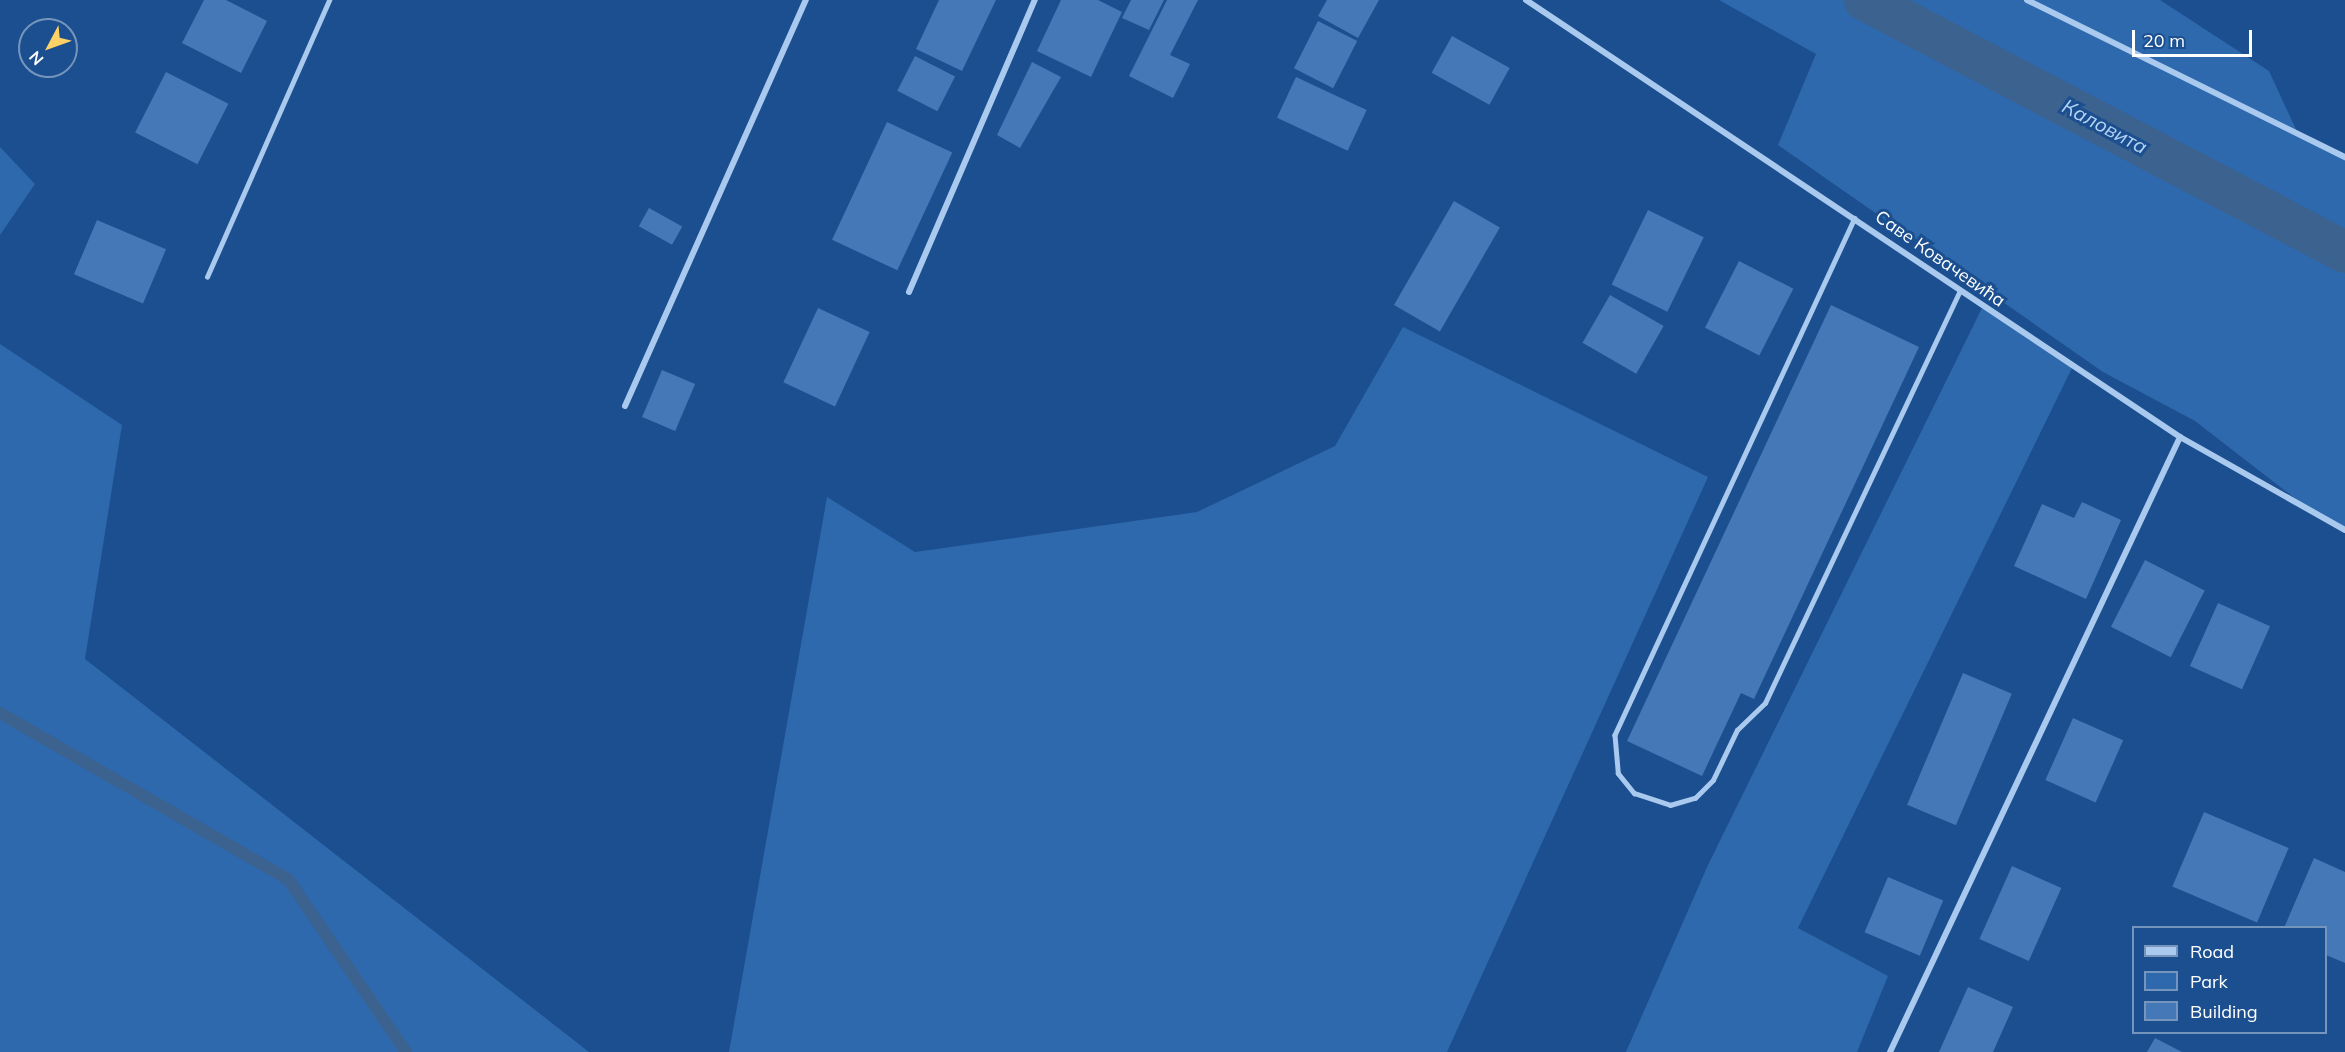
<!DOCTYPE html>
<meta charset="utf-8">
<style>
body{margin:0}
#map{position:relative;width:2345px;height:1052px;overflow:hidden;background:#1b4f8f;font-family:Mulish,sans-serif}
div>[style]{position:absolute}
.green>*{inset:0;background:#2e69ad}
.stream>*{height:12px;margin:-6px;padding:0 6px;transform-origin:6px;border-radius:6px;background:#3c6290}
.canal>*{height:42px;margin:-21px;padding:0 21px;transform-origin:21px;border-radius:21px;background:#3c6290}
.building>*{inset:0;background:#4478b7;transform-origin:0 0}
.lane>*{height:4.5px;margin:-2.25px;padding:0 2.25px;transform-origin:2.25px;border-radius:2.25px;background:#a9c9ee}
.street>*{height:6px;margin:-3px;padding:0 3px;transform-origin:3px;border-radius:3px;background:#a9c9ee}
span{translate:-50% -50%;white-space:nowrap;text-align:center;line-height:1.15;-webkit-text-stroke:6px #1b4f8f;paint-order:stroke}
.street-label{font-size:18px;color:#fff}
.water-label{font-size:20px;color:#b5d3f5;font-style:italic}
.legend{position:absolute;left:2132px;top:926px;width:195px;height:108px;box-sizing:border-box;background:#1b4f8f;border:2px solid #7695bc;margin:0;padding:8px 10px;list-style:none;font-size:18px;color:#fff}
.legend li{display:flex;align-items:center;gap:12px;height:30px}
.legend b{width:30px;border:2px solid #7695bc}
.north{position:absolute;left:18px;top:18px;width:60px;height:60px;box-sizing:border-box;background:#1b4f8f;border:2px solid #7695bc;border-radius:50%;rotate:229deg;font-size:16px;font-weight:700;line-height:24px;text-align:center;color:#fff}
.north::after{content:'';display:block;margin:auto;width:21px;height:27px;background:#ffd166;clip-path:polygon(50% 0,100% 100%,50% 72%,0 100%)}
.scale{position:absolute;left:2132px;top:30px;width:120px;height:27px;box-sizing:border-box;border:3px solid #fff;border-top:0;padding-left:8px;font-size:18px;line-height:21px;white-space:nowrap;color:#fff;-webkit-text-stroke:4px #1b4f8f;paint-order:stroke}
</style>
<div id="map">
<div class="green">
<i style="clip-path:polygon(1719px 0,2160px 0,2269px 71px,2299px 136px,2345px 157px,2345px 530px,2314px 513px,2195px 421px,2103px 372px,1778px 145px,1816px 54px)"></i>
<i style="clip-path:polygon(0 147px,35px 184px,0 235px)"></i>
<i style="clip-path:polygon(1982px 308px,2073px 366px,1798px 928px,1888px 976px,1857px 1052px,1626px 1052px,1708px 865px)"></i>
<i style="clip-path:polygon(1403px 327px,1708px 477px,1447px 1052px,729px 1052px,827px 497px,915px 552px,1197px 512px,1335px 446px)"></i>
<i style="clip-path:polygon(0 344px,122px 425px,85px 659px,589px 1052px,0 1052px)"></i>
</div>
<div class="stream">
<i style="left:0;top:713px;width:332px;rotate:30deg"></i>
<i style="left:288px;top:879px;width:209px;rotate:55.7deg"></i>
</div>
<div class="canal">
<i style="left:1865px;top:0;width:542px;rotate:27.7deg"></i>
</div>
<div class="building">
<i style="clip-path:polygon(204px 0,226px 0,267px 21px,241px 73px,182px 43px)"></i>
<i style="clip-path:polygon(939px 0,996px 0,962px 71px,916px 49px)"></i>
<i style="clip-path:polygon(1061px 0,1098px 0,1122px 12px,1091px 77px,1037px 51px)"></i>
<i style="clip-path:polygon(1131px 0,1164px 0,1149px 30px,1122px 18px)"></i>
<i style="clip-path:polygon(1167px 0,1198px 0,1170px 55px,1190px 64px,1173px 98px,1129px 76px)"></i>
<i style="clip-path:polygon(1327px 0,1379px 0,1358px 38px,1318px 16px)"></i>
<i style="left:1318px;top:21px;width:44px;height:53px;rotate:27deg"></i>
<i style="left:1452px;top:36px;width:66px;height:42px;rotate:29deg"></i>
<i style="left:915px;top:56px;width:45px;height:39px;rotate:27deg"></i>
<i style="clip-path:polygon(1032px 62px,1061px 77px,1020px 148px,997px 135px)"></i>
<i style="left:166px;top:72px;width:70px;height:68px;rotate:27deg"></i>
<i style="left:1296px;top:77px;width:78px;height:45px;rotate:25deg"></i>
<i style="left:887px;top:122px;width:72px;height:130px;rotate:25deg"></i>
<i style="left:1454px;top:201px;width:53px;height:120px;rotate:30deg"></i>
<i style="left:649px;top:208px;width:38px;height:21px;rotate:29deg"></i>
<i style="left:1648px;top:210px;width:62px;height:83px;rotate:26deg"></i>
<i style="left:97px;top:220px;width:75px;height:59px;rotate:23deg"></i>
<i style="left:1739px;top:261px;width:61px;height:75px;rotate:27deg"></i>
<i style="left:1610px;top:295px;width:62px;height:55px;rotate:30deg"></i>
<i style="clip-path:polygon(1831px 305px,1919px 347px,1754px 699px,1741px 693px,1702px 776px,1627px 741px)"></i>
<i style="left:818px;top:308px;width:57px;height:82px;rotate:25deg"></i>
<i style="left:662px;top:370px;width:36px;height:51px;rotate:23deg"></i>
<i style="clip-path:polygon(2082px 502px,2121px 520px,2086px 599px,2014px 566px,2042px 504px,2074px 518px)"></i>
<i style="left:2145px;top:560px;width:67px;height:75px;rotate:27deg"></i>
<i style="left:2218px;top:603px;width:57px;height:69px;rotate:24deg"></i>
<i style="left:1963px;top:673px;width:53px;height:143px;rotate:23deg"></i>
<i style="left:2073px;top:718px;width:55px;height:68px;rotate:24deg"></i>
<i style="left:2204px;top:812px;width:92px;height:81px;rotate:23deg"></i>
<i style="clip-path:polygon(2314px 858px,2345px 872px,2345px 963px,2326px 955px,2326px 928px,2284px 928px)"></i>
<i style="left:2012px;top:866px;width:54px;height:80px;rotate:24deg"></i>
<i style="left:1888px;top:877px;width:60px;height:60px;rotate:23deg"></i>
<i style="clip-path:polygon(1968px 987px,2013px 1007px,1993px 1052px,1939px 1052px)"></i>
<i style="clip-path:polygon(2155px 1038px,2182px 1052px,2147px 1052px)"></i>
</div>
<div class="lane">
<i style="left:1855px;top:218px;width:570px;rotate:114.9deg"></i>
<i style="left:1615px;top:735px;width:38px;rotate:85deg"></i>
<i style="left:1618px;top:773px;width:26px;rotate:51deg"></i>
<i style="left:1634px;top:793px;width:38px;rotate:18deg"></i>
<i style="left:1670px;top:805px;width:26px;rotate:-16deg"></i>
<i style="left:1695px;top:798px;width:25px;rotate:-45deg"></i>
<i style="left:1713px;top:780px;width:55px;rotate:-64.4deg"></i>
<i style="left:1737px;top:730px;width:39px;rotate:-44deg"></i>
<i style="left:1765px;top:703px;width:454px;rotate:-64.7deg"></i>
<i style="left:207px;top:277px;width:303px;rotate:-66.2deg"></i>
</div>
<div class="street">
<i style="left:1526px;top:0;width:787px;rotate:33.75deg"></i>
<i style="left:2180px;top:437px;width:189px;rotate:29.4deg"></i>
<i style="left:2027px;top:0;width:355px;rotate:26.3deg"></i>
<i style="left:909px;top:292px;width:318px;rotate:-66.7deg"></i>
<i style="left:625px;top:406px;width:445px;rotate:-66deg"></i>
<i style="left:1890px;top:1052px;width:680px;rotate:-64.75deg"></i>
</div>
<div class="street-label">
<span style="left:1940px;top:259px;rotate:35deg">Саве Ковачевића</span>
</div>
<div class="water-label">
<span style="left:2105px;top:126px;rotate:28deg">Каловита</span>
</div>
<ul class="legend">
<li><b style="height:8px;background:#a9c9ee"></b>Road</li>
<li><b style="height:16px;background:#2e69ad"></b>Park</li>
<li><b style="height:16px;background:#4478b7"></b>Building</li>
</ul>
<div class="north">N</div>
<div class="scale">20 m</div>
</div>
